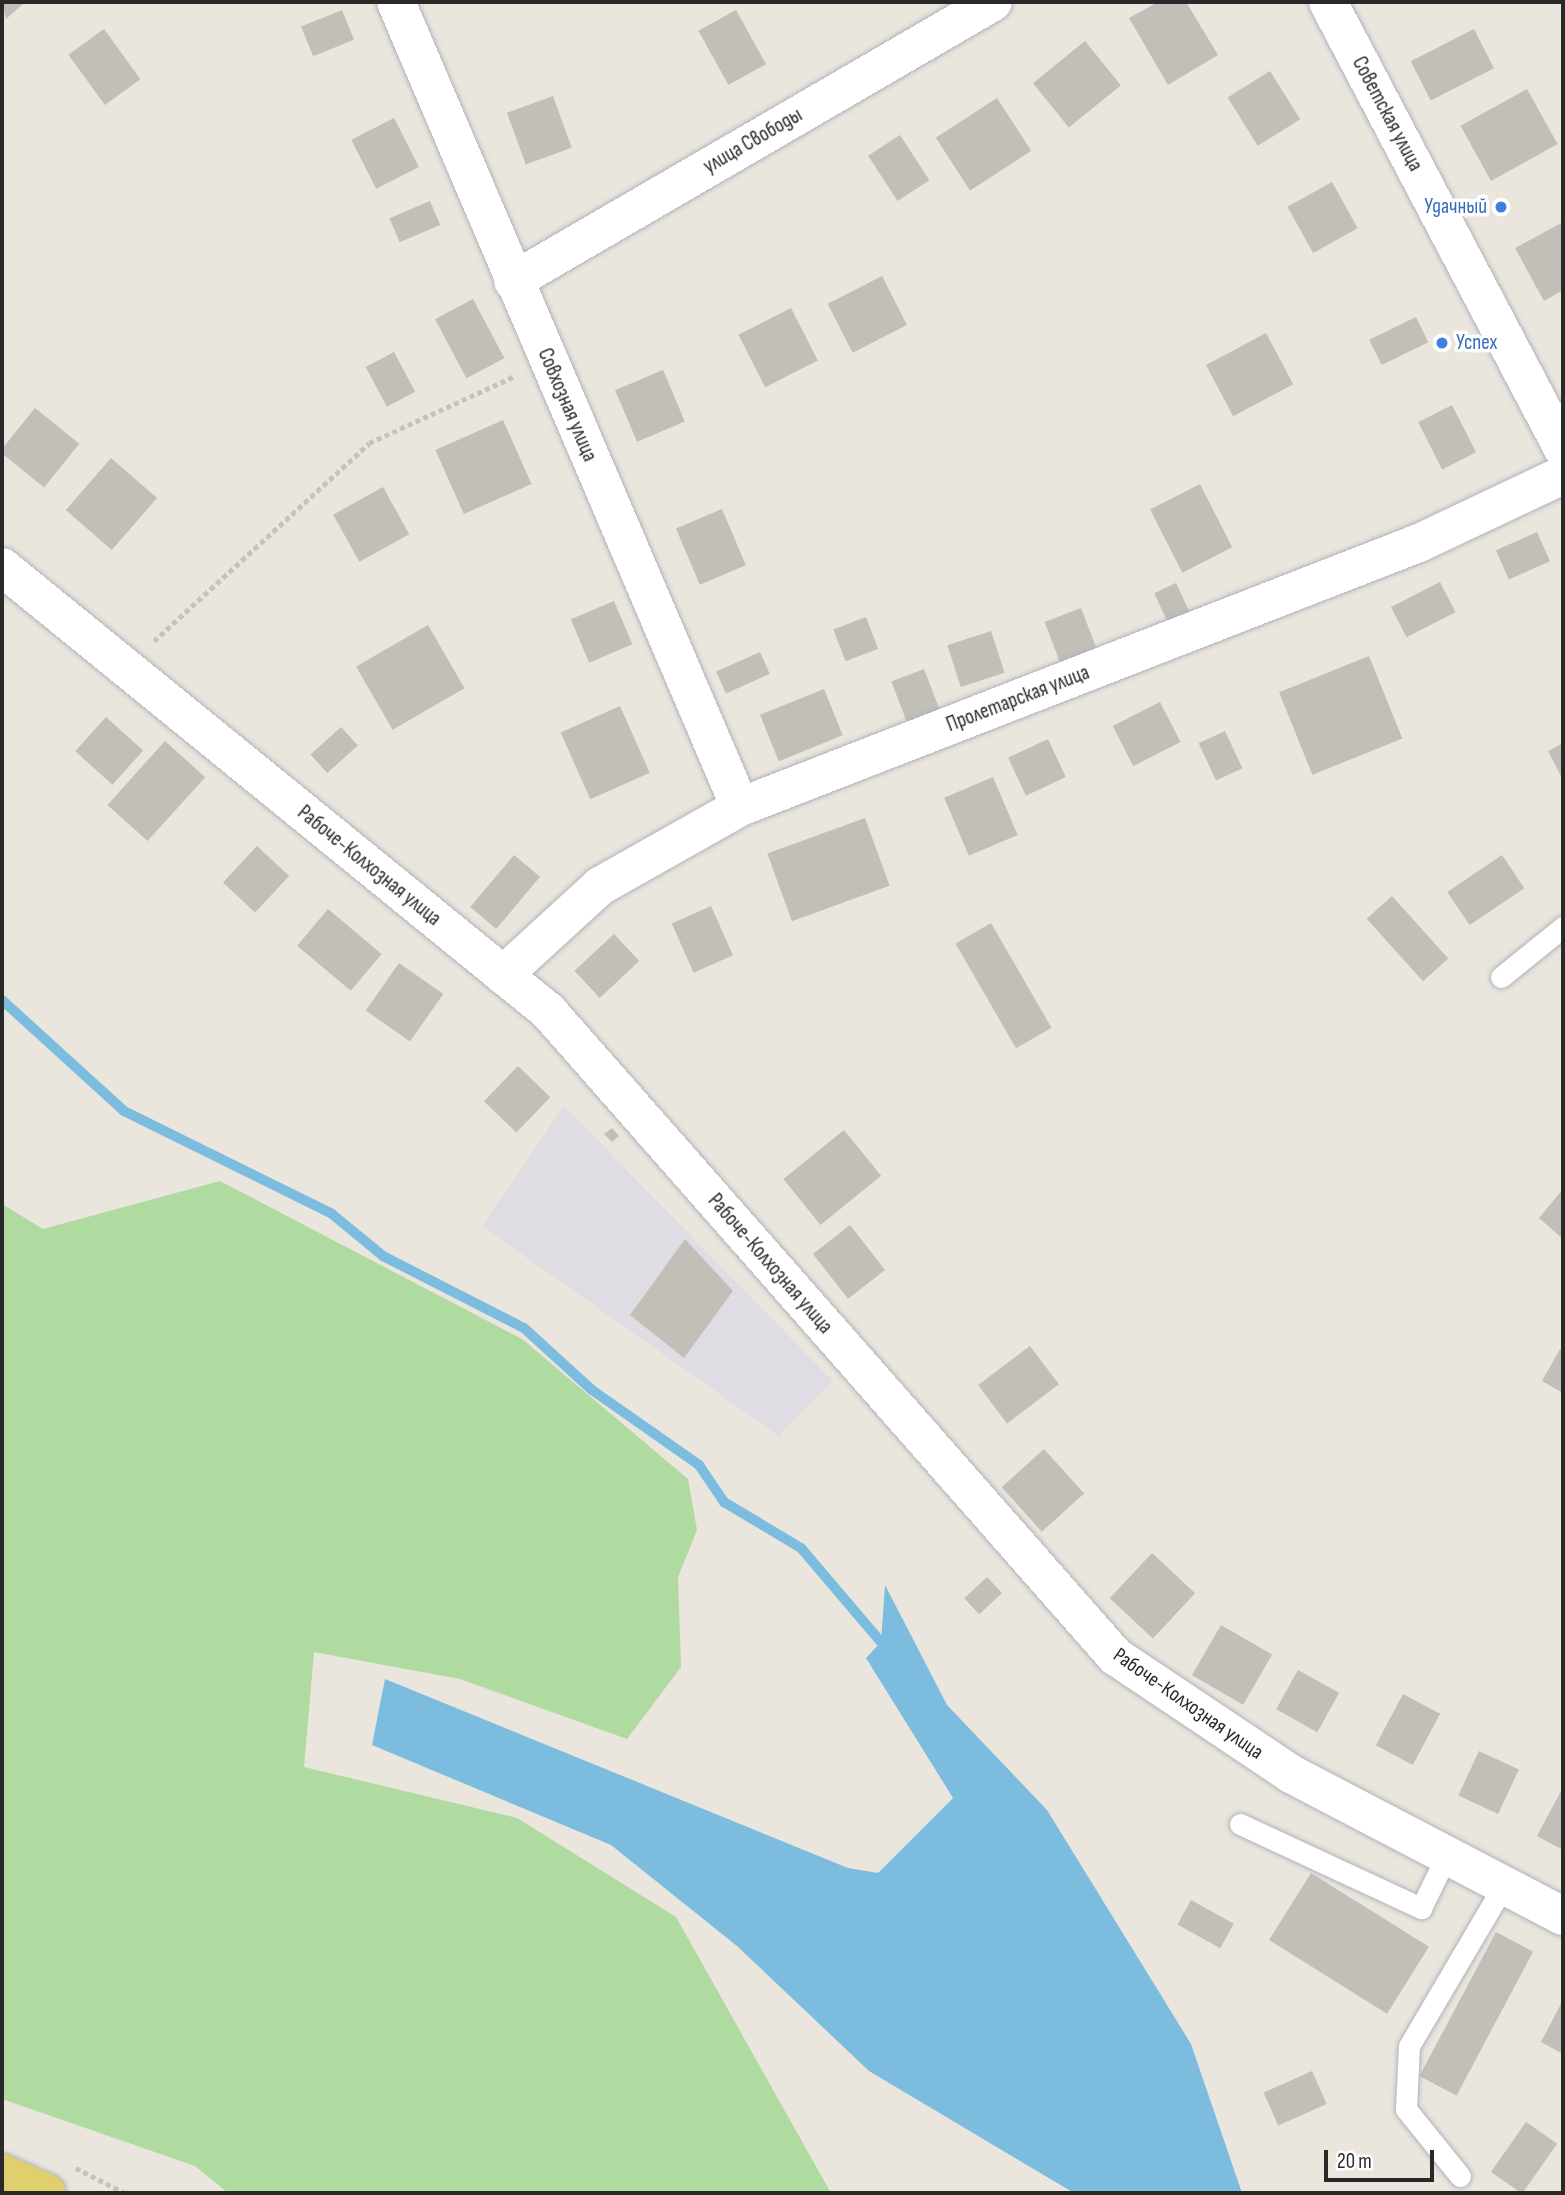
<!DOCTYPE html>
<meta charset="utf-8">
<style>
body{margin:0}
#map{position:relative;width:1565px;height:2195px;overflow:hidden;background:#eae5dd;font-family:"Sofia Sans Condensed",sans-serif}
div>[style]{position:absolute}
.industrial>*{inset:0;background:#dfdde3}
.green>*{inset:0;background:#afdaa0}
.water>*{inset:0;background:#7cbcdf}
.stream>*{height:10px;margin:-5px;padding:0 5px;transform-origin:5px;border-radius:5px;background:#7cbcdf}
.building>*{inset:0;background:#c2bfb9;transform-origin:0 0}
.path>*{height:4.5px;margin-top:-2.25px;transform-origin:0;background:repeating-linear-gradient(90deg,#c3c3c3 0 5px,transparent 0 8.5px)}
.roads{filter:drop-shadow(0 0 2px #b1b2bb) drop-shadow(0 0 2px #b1b2bb)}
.service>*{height:21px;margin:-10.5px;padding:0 10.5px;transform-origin:10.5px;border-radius:10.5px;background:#fff}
.minor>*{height:38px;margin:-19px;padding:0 19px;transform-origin:19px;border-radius:19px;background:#fff}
.primary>*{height:38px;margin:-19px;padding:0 19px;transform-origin:19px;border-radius:19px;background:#dfcf6d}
.dots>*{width:19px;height:19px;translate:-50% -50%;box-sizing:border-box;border:4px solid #fff;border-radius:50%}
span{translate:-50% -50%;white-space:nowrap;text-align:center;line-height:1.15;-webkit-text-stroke:7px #fff;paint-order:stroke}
.street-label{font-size:21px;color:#292929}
.shop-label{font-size:21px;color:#366cbe}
.right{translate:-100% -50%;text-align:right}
.left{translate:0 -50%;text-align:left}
.frame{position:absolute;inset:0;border:4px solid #292929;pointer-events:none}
.scale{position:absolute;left:1324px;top:2150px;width:110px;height:32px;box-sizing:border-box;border:4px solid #292929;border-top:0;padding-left:9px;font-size:21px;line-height:24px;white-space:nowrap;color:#292929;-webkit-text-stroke:5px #fff;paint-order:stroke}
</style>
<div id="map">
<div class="industrial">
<i style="clip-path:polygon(564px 1106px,833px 1381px,779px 1436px,482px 1226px)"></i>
</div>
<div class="green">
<i style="clip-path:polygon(220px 1181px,522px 1339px,688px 1479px,697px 1530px,678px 1577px,681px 1667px,627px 1739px,460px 1679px,314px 1652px,304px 1767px,517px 1818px,676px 1917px,831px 2193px,228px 2193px,195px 2166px,2px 2099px,2px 1204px,43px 1229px)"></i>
</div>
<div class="water">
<i style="clip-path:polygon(885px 1585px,947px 1705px,1047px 1810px,1191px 2044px,1242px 2193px,1074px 2193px,869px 2071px,737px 1946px,611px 1845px,372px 1745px,385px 1679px,848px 1868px,878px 1873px,953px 1798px,866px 1658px,881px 1642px)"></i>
</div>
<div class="stream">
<i style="left:2px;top:1000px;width:165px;rotate:42.3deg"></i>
<i style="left:124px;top:1111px;width:232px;rotate:26.3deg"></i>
<i style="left:332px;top:1214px;width:66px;rotate:39.5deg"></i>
<i style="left:383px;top:1256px;width:158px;rotate:27.1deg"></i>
<i style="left:524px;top:1328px;width:92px;rotate:42.4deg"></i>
<i style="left:592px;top:1390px;width:131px;rotate:35deg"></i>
<i style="left:699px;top:1465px;width:45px;rotate:56deg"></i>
<i style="left:724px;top:1502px;width:90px;rotate:30.9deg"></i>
<i style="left:801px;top:1548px;width:123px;rotate:49.6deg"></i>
</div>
<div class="building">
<i style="clip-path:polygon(2px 2px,23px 2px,24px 3px,6px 19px)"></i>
<i style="clip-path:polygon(1158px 2px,1186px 2px,1218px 55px,1168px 85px,1129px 18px)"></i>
<i style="left:342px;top:10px;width:32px;height:44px;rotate:68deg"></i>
<i style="left:736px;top:10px;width:62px;height:43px;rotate:61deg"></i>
<i style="left:104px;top:29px;width:62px;height:44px;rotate:54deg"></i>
<i style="left:1474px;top:29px;width:44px;height:71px;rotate:63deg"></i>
<i style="left:1085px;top:41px;width:57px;height:67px;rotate:51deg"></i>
<i style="left:1270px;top:71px;width:57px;height:50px;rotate:58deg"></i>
<i style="left:1527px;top:89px;width:63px;height:76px;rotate:61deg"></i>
<i style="left:553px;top:96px;width:55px;height:49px;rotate:70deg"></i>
<i style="left:997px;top:98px;width:63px;height:73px;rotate:57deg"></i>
<i style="left:394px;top:118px;width:55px;height:48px;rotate:63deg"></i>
<i style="left:900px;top:135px;width:54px;height:38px;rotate:57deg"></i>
<i style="left:1332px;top:182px;width:53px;height:51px;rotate:61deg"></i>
<i style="left:430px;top:201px;width:26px;height:44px;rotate:67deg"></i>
<i style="clip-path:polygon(1563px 222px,1563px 290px,1544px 301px,1515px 248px)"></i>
<i style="left:882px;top:276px;width:55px;height:61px;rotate:63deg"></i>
<i style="left:473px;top:299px;width:67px;height:43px;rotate:62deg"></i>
<i style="left:791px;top:308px;width:59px;height:59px;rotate:63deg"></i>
<i style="left:1416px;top:317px;width:28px;height:52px;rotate:64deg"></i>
<i style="left:1266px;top:333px;width:58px;height:68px;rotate:62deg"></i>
<i style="left:394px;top:352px;width:45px;height:32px;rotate:62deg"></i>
<i style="left:663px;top:370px;width:56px;height:52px;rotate:67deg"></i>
<i style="left:1452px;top:405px;width:53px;height:38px;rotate:63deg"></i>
<i style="left:35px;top:408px;width:57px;height:56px;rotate:39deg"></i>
<i style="left:503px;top:420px;width:70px;height:74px;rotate:66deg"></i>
<i style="left:111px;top:458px;width:61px;height:69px;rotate:41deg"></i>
<i style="left:1200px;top:484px;width:71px;height:56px;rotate:63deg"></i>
<i style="left:383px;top:487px;width:54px;height:57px;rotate:61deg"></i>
<i style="left:722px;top:509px;width:61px;height:50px;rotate:67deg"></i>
<i style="left:1537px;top:532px;width:32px;height:45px;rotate:66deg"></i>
<i style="left:1440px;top:582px;width:34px;height:55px;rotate:63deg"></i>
<i style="left:1176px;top:583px;width:44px;height:24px;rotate:65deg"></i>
<i style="left:614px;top:601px;width:47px;height:47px;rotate:67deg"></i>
<i style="left:1081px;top:608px;width:45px;height:39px;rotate:69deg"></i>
<i style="left:866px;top:617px;width:34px;height:35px;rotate:69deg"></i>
<i style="left:428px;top:625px;width:73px;height:83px;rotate:60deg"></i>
<i style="left:991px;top:631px;width:44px;height:46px;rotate:72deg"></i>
<i style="left:760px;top:652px;width:24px;height:48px;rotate:66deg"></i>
<i style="left:1369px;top:656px;width:89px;height:97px;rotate:68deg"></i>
<i style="left:924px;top:669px;width:44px;height:35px;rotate:69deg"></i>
<i style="left:824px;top:689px;width:50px;height:69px;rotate:68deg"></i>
<i style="left:1160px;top:702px;width:45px;height:53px;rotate:63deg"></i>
<i style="left:620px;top:706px;width:73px;height:65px;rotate:66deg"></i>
<i style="left:106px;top:717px;width:50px;height:46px;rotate:42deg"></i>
<i style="left:341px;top:727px;width:25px;height:41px;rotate:48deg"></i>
<i style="left:1225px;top:731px;width:41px;height:29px;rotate:65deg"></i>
<i style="left:1048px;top:739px;width:42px;height:44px;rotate:65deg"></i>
<i style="left:165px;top:741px;width:54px;height:86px;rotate:42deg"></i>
<i style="clip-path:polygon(1563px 743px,1563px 780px,1548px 751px)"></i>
<i style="left:993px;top:777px;width:63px;height:53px;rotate:67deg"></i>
<i style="left:865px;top:818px;width:72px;height:104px;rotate:70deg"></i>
<i style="left:257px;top:846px;width:44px;height:50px;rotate:43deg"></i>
<i style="left:514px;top:855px;width:34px;height:68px;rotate:40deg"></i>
<i style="left:1502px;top:855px;width:40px;height:66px;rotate:56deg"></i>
<i style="left:1392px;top:896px;width:84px;height:34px;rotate:48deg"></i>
<i style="left:711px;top:906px;width:54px;height:43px;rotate:66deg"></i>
<i style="left:328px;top:909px;width:70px;height:48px;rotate:40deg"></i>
<i style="left:991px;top:923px;width:121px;height:41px;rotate:60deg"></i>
<i style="left:614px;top:934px;width:37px;height:54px;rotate:47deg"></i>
<i style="left:399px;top:963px;width:54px;height:58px;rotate:35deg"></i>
<i style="left:518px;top:1066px;width:45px;height:49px;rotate:44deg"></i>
<i style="clip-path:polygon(612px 1128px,619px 1136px,612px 1142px,604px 1134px)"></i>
<i style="left:844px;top:1130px;width:59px;height:78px;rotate:51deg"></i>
<i style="clip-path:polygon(1563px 1189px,1563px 1239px,1539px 1218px)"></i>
<i style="left:850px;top:1225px;width:57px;height:47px;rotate:52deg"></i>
<i style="clip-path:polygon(685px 1239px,733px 1291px,684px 1358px,630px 1315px)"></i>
<i style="left:1030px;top:1346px;width:48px;height:65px;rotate:53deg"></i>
<i style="clip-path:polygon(1560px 1349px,1563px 1351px,1563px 1393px,1542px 1381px)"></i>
<i style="left:1044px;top:1449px;width:60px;height:57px;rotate:48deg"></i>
<i style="left:1152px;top:1553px;width:59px;height:62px;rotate:43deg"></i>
<i style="left:987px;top:1577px;width:22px;height:31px;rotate:47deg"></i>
<i style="left:1221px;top:1625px;width:59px;height:58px;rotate:30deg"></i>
<i style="left:1298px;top:1670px;width:47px;height:45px;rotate:29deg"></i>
<i style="left:1403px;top:1694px;width:42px;height:58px;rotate:28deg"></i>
<i style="left:1479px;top:1751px;width:44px;height:49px;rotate:25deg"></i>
<i style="clip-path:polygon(1561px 1791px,1563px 1792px,1563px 1850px,1537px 1836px)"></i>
<i style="left:1311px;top:1873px;width:139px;height:79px;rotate:32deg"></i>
<i style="left:1191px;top:1900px;width:49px;height:28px;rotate:29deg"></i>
<i style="left:1496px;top:1932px;width:42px;height:163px;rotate:28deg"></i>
<i style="clip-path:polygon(1563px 2000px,1563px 2054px,1541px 2042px)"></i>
<i style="left:1312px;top:2071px;width:36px;height:53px;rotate:66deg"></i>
<i style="left:1526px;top:2122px;width:38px;height:61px;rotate:35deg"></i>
</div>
<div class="path">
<i style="left:154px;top:641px;width:292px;rotate:-42.6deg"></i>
<i style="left:369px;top:443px;width:161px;rotate:-24.7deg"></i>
<i style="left:76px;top:2168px;width:55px;rotate:27deg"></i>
</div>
<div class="roads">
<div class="service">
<i style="left:1501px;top:977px;width:80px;rotate:-38.9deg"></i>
<i style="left:1240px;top:1824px;width:200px;rotate:24.9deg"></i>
<i style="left:1421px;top:1908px;width:59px;rotate:-63.9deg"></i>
<i style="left:1460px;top:2176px;width:86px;rotate:-128.9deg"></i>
<i style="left:1406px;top:2109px;width:63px;rotate:-87.3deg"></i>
<i style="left:1409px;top:2046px;width:187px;rotate:-59.5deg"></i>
</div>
<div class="minor">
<i style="left:396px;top:2px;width:875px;rotate:66.86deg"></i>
<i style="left:1328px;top:2px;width:505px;rotate:62.27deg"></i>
<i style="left:513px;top:281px;width:555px;rotate:-30.17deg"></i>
<i style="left:2px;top:567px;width:704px;rotate:39.12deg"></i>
<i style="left:548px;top:1011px;width:859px;rotate:48.68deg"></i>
<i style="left:1115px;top:1656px;width:212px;rotate:33.8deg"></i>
<i style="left:1291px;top:1774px;width:307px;rotate:27.6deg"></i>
<i style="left:503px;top:975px;width:132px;rotate:-42.5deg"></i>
<i style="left:600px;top:886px;width:161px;rotate:-29.4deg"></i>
<i style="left:740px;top:807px;width:729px;rotate:-21.25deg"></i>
<i style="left:1419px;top:543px;width:159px;rotate:-25.3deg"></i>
</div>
<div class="primary">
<i style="left:2px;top:2173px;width:49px;rotate:24deg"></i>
</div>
</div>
<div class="dots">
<i style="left:1501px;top:207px;background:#3f7fe0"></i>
<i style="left:1442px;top:343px;background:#3f7fe0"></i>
</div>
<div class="street-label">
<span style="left:1387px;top:114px;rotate:62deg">Советская улица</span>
<span style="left:753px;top:141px;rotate:-30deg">улица Свободы</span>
<span style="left:567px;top:405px;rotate:67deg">Совхозная улица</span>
<span style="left:1018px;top:699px;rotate:-21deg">Пролетарская улица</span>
<span style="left:369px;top:866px;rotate:39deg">Рабоче-Колхозная улица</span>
<span style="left:770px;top:1264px;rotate:49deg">Рабоче-Колхозная улица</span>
<span style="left:1188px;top:1704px;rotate:35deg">Рабоче-Колхозная улица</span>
</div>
<div class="shop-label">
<span class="right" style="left:1487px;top:207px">Удачный</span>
<span class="left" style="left:1456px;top:343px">Успех</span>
</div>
<div class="frame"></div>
<div class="scale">20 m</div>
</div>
